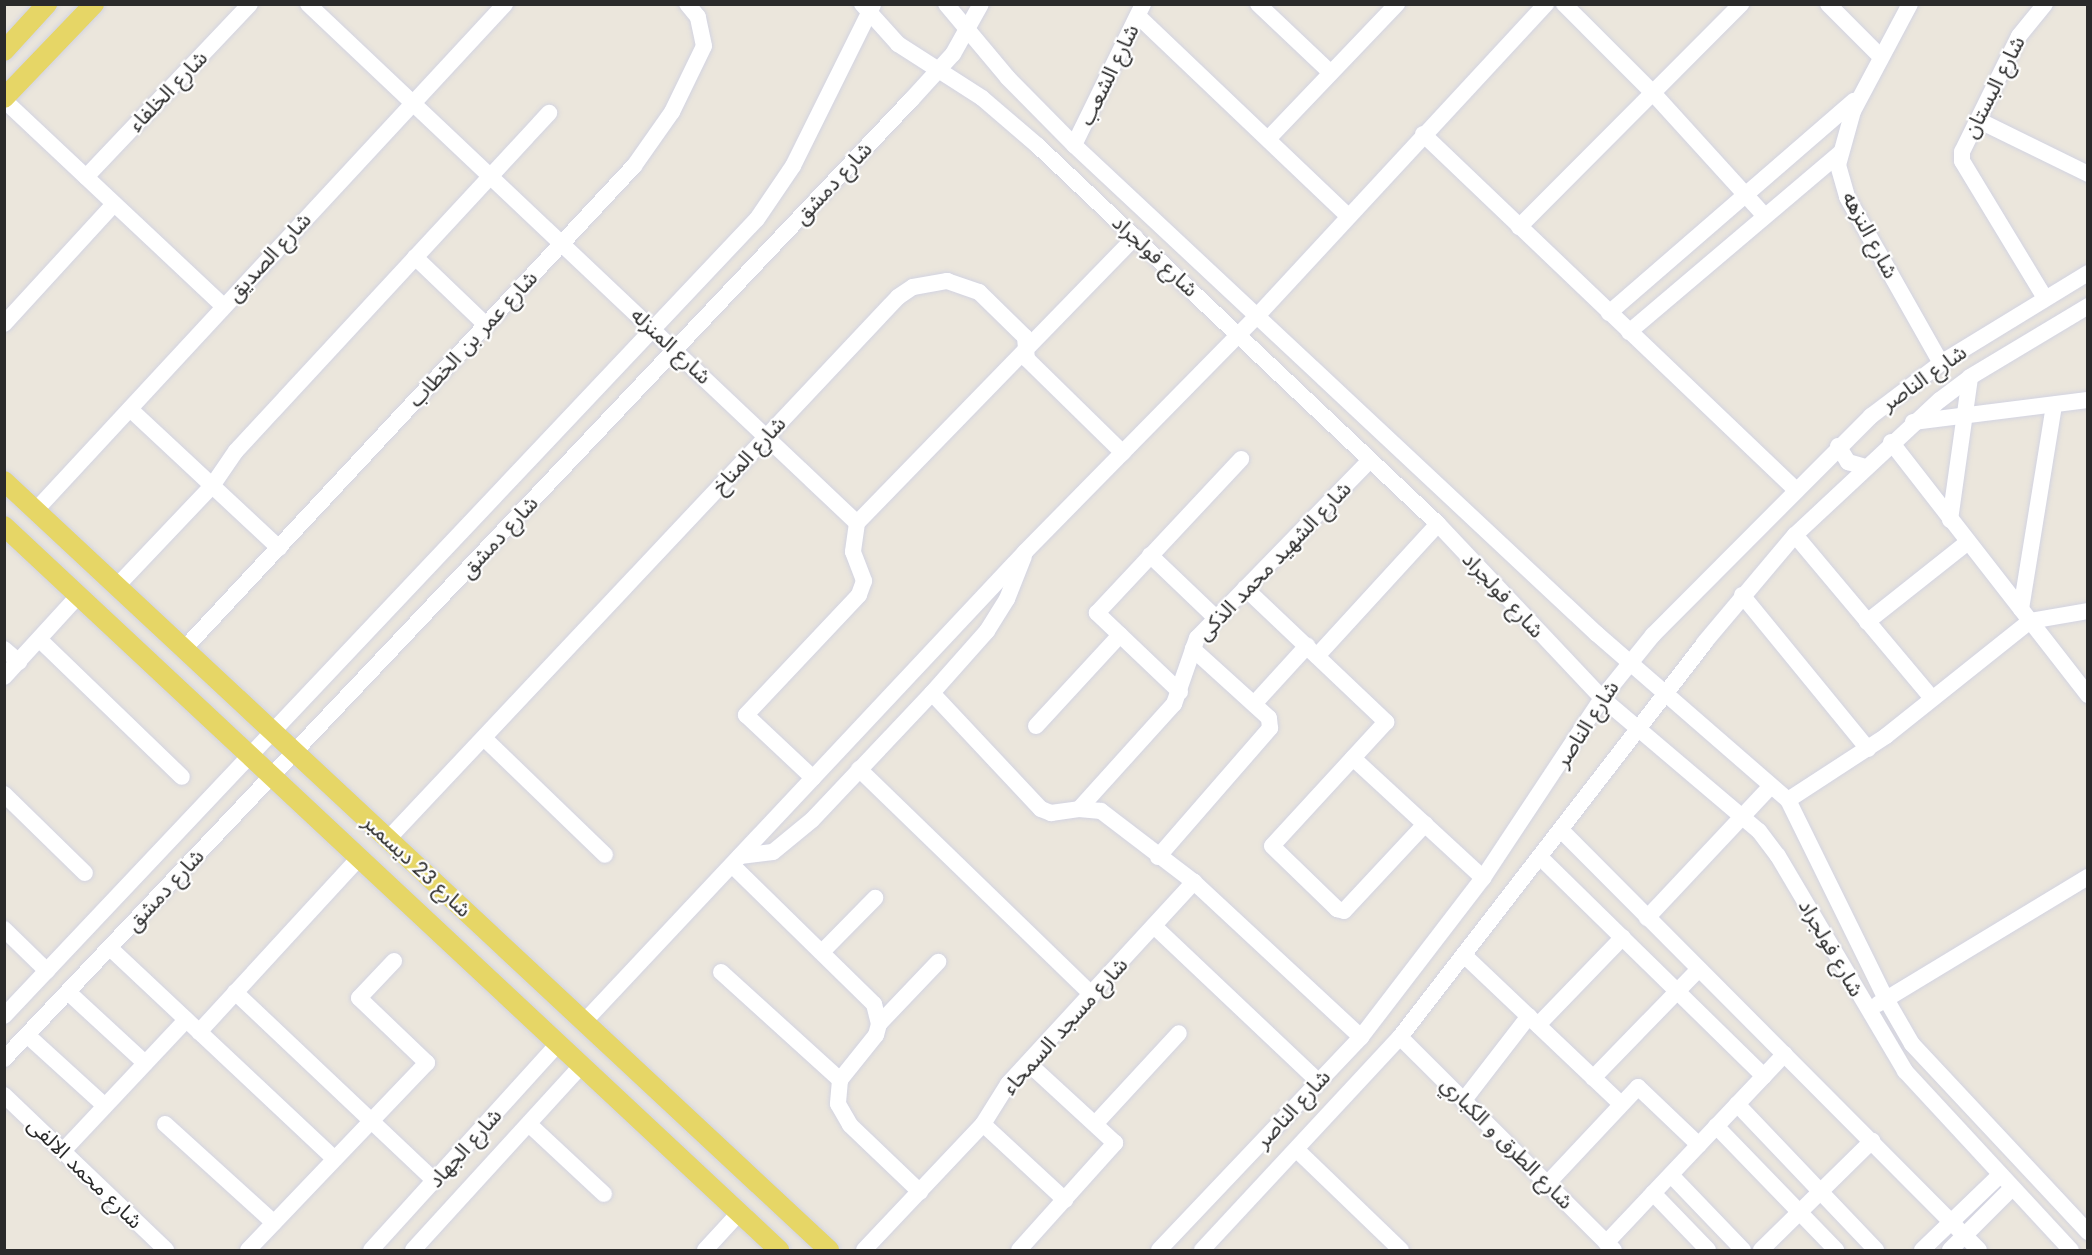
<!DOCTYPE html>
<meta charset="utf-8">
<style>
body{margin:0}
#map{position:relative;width:2092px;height:1255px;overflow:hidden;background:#ebe6dc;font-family:Jost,"Noto Sans Arabic",sans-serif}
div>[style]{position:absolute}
.roads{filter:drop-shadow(0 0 2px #d2d3e1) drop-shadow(0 0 2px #d2d3e1)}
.minor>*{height:16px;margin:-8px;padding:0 8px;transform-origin:8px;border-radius:8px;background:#fff}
.major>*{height:20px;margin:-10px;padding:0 10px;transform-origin:10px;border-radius:10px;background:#e6d666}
span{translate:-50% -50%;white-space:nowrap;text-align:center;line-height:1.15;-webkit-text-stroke:4.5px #fff;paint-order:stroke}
.street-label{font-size:21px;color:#2a2a2a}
.frame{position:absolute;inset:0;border:6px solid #2a2a2a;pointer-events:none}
</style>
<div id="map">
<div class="roads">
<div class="minor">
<i style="left:308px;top:4px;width:755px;rotate:43.39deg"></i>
<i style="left:857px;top:523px;width:29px;rotate:98deg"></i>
<i style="left:853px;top:552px;width:31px;rotate:69deg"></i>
<i style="left:864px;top:581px;width:15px;rotate:110deg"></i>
<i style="left:859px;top:595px;width:165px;rotate:133.3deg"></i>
<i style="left:746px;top:715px;width:92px;rotate:43.2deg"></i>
<i style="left:862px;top:4px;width:54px;rotate:48deg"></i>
<i style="left:898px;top:44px;width:100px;rotate:32.7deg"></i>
<i style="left:982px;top:98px;width:74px;rotate:40.6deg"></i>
<i style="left:1038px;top:146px;width:550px;rotate:43.38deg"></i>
<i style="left:1438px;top:524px;width:239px;rotate:46.7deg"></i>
<i style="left:1602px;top:698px;width:206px;rotate:40.3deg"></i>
<i style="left:1759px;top:831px;width:31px;rotate:53deg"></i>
<i style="left:1778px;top:856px;width:250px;rotate:59.4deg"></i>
<i style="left:1905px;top:1071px;width:244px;rotate:47.2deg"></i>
<i style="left:946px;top:4px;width:97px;rotate:50deg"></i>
<i style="left:1008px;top:78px;width:94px;rotate:45.4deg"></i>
<i style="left:1074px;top:145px;width:716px;rotate:43.08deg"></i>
<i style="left:1597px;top:634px;width:253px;rotate:41deg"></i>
<i style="left:1788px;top:800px;width:222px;rotate:63.8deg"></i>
<i style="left:1886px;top:999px;width:52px;rotate:60deg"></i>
<i style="left:1912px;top:1044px;width:258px;rotate:46.9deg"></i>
<i style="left:1258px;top:4px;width:100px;rotate:43.4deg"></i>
<i style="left:1564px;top:4px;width:126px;rotate:45deg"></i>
<i style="left:1653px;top:93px;width:166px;rotate:47.7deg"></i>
<i style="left:1828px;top:4px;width:75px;rotate:45deg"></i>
<i style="left:1910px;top:4px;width:121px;rotate:118deg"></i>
<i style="left:1853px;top:111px;width:56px;rotate:105.5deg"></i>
<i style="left:1838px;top:165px;width:33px;rotate:74deg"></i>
<i style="left:1847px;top:197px;width:191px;rotate:60.5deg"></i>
<i style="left:2045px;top:4px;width:41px;rotate:129.1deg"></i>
<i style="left:2019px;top:36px;width:129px;rotate:116.2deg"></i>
<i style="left:1962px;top:152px;width:9px;rotate:90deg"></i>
<i style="left:1962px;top:161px;width:160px;rotate:58.8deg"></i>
<i style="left:1138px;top:16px;width:290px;rotate:43.6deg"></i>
<i style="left:4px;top:100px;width:301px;rotate:43.2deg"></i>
<i style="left:1978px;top:120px;width:123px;rotate:26.1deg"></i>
<i style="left:1423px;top:134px;width:514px;rotate:43.66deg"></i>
<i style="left:1268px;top:139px;width:187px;rotate:-46.3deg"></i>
<i style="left:1074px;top:145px;width:157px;rotate:-63.9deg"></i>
<i style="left:86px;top:177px;width:238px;rotate:-46.5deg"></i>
<i style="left:1519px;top:227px;width:315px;rotate:-45.1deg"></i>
<i style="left:415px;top:257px;width:98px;rotate:43.8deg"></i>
<i style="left:1609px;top:313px;width:324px;rotate:-40.9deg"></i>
<i style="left:4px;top:324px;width:163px;rotate:-47.5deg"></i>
<i style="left:1629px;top:332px;width:277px;rotate:-40.3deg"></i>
<i style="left:130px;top:409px;width:204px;rotate:43deg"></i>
<i style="left:1913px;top:422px;width:176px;rotate:-7.2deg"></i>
<i style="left:1891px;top:442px;width:321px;rotate:52.1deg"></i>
<i style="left:1838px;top:446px;width:19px;rotate:58deg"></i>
<i style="left:1848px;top:462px;width:18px;rotate:16deg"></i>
<i style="left:36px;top:510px;width:690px;rotate:-47.17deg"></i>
<i style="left:1950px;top:520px;width:144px;rotate:-82deg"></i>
<i style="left:857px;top:523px;width:399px;rotate:-45.8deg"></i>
<i style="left:1795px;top:535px;width:213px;rotate:50deg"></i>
<i style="left:1150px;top:555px;width:91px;rotate:43.7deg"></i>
<i style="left:117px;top:586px;width:138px;rotate:-46.5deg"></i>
<i style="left:212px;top:486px;width:42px;rotate:-55.6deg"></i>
<i style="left:236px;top:451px;width:461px;rotate:-47.2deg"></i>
<i style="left:1245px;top:588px;width:195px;rotate:43.5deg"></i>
<i style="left:1386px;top:722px;width:168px;rotate:132.6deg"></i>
<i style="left:1272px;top:846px;width:91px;rotate:44.1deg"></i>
<i style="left:1337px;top:909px;width:7px;rotate:16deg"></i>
<i style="left:1344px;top:911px;width:119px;rotate:-47deg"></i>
<i style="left:1742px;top:595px;width:199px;rotate:50.7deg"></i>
<i style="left:2021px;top:609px;width:207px;rotate:-80.8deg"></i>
<i style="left:1867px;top:622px;width:129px;rotate:-38.4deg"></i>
<i style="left:40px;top:640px;width:197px;rotate:44deg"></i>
<i style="left:4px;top:649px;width:20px;rotate:41deg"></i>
<i style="left:184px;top:649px;width:660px;rotate:-47.03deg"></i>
<i style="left:634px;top:166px;width:66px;rotate:-54.9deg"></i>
<i style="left:672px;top:112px;width:73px;rotate:-64.1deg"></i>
<i style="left:704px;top:46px;width:30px;rotate:-102deg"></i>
<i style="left:698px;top:17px;width:17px;rotate:-130deg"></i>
<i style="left:1317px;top:656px;width:179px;rotate:-47.5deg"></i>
<i style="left:4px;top:677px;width:110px;rotate:-47.6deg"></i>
<i style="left:1180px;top:692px;width:115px;rotate:-136.4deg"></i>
<i style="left:1097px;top:613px;width:211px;rotate:-46.9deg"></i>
<i style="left:932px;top:693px;width:159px;rotate:46.8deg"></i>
<i style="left:1041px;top:809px;width:11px;rotate:22deg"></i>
<i style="left:1051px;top:813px;width:28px;rotate:-8deg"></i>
<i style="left:1079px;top:809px;width:22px;rotate:5deg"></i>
<i style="left:1101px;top:811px;width:117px;rotate:37.4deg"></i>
<i style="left:1194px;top:882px;width:228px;rotate:42.9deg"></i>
<i style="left:1254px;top:704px;width:79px;rotate:-47.6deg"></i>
<i style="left:1036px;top:726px;width:124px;rotate:-47.3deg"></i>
<i style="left:484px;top:738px;width:168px;rotate:44deg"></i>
<i style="left:1353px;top:758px;width:177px;rotate:42.7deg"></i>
<i style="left:859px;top:769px;width:325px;rotate:44.1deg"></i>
<i style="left:4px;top:794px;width:113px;rotate:44.3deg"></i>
<i style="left:1788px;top:800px;width:117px;rotate:-33.1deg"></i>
<i style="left:1886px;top:736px;width:184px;rotate:-38.6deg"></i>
<i style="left:2030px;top:621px;width:59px;rotate:-9.8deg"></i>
<i style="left:1079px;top:809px;width:142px;rotate:-47.9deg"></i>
<i style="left:1174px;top:704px;width:70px;rotate:-70.8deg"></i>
<i style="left:1197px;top:638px;width:248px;rotate:-45.8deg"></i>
<i style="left:1562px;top:831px;width:591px;rotate:45.14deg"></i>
<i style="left:388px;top:839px;width:744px;rotate:-46.74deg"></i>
<i style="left:898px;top:297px;width:18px;rotate:-34deg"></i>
<i style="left:913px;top:287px;width:35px;rotate:-10deg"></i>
<i style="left:947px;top:281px;width:34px;rotate:19deg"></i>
<i style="left:979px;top:292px;width:64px;rotate:44.4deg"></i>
<i style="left:1025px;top:337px;width:22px;rotate:85deg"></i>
<i style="left:1027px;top:359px;width:134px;rotate:44.4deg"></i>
<i style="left:740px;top:856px;width:33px;rotate:-7deg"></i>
<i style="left:773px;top:852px;width:50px;rotate:-39.4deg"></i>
<i style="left:812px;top:820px;width:175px;rotate:-46.6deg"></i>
<i style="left:932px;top:693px;width:83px;rotate:-48.4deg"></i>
<i style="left:987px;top:631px;width:38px;rotate:-58deg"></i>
<i style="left:1007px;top:599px;width:46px;rotate:-68.4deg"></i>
<i style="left:1158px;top:857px;width:171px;rotate:-49deg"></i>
<i style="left:1270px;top:728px;width:10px;rotate:-96deg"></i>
<i style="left:1269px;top:718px;width:103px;rotate:-137.8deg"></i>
<i style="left:1541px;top:858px;width:312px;rotate:44.4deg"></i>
<i style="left:732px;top:865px;width:199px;rotate:44.4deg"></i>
<i style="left:874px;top:1004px;width:21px;rotate:76deg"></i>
<i style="left:879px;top:1024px;width:11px;rotate:105deg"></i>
<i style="left:876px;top:1035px;width:58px;rotate:128.7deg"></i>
<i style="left:840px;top:1080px;width:24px;rotate:95deg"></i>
<i style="left:838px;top:1104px;width:24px;rotate:60deg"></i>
<i style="left:850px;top:1125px;width:97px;rotate:43.7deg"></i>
<i style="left:1647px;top:918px;width:181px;rotate:-46.8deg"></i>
<i style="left:1154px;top:926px;width:227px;rotate:43.4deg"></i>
<i style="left:4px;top:929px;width:60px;rotate:44.3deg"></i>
<i style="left:110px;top:948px;width:308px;rotate:43.2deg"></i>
<i style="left:822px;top:952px;width:76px;rotate:-45.5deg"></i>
<i style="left:1465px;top:956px;width:215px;rotate:43.5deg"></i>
<i style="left:721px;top:972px;width:161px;rotate:42.2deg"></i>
<i style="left:68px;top:992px;width:105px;rotate:42.7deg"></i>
<i style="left:235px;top:992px;width:275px;rotate:43.4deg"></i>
<i style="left:1878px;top:1004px;width:245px;rotate:-31.2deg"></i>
<i style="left:4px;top:1016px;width:1096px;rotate:-46.63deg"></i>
<i style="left:757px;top:219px;width:64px;rotate:-55.8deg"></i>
<i style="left:793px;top:166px;width:180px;rotate:-63.6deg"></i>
<i style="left:584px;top:1022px;width:645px;rotate:-46.82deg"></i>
<i style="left:1025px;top:552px;width:332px;rotate:-45.5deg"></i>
<i style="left:1258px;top:315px;width:424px;rotate:-47.2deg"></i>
<i style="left:879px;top:1024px;width:86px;rotate:-46.4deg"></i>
<i style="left:1538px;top:1025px;width:122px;rotate:-46deg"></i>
<i style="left:199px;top:1032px;width:236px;rotate:-47.4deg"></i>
<i style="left:27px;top:1035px;width:105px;rotate:42.3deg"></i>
<i style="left:1400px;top:1037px;width:302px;rotate:44.9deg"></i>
<i style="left:4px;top:1059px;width:1320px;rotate:-46.6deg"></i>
<i style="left:911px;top:100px;width:62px;rotate:-47.6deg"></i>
<i style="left:953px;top:54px;width:57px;rotate:-60.8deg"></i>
<i style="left:1593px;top:1078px;width:152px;rotate:-45.8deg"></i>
<i style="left:4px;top:1095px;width:224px;rotate:43.7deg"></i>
<i style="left:1464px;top:1100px;width:106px;rotate:-52.3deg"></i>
<i style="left:1737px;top:1104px;width:202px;rotate:46.4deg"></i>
<i style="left:1096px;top:1123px;width:122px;rotate:-47.3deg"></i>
<i style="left:165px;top:1124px;width:147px;rotate:42.2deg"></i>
<i style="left:983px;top:1124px;width:112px;rotate:42.8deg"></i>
<i style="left:530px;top:1125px;width:101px;rotate:43deg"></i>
<i style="left:1716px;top:1126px;width:173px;rotate:45.9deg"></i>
<i style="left:1297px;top:1150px;width:144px;rotate:43.9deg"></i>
<i style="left:63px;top:1151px;width:180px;rotate:-46.8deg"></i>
<i style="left:1671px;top:1175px;width:104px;rotate:46.2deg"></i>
<i style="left:1547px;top:1184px;width:133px;rotate:-46.8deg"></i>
<i style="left:1638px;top:1087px;width:84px;rotate:43.6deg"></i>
<i style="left:1653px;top:1193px;width:79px;rotate:46deg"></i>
<i style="left:1606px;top:1243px;width:260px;rotate:-46.6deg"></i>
<i style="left:248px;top:1250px;width:259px;rotate:-46.3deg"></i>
<i style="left:427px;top:1063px;width:94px;rotate:-136.3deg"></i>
<i style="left:359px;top:998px;width:51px;rotate:-46.6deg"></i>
<i style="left:371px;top:1250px;width:278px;rotate:-47.8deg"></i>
<i style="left:413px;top:1250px;width:249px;rotate:-47.6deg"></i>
<i style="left:705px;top:1250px;width:50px;rotate:-47.4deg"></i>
<i style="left:864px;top:1250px;width:173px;rotate:-46.6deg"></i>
<i style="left:983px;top:1124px;width:47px;rotate:-58deg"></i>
<i style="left:1008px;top:1084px;width:275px;rotate:-47.4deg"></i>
<i style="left:1019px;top:1250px;width:144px;rotate:-48.1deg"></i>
<i style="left:1115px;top:1143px;width:118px;rotate:-137.4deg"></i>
<i style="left:1159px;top:1250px;width:294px;rotate:-46.5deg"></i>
<i style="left:1361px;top:1037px;width:200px;rotate:-52.5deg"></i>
<i style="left:1483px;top:878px;width:216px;rotate:-56.5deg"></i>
<i style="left:1602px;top:698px;width:81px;rotate:-51deg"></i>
<i style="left:1653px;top:635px;width:309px;rotate:-45.1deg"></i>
<i style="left:1871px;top:416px;width:88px;rotate:-37.1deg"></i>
<i style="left:1941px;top:363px;width:172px;rotate:-31.5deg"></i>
<i style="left:1202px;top:1250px;width:291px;rotate:-47.1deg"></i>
<i style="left:1400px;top:1037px;width:498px;rotate:-52.3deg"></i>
<i style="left:1704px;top:643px;width:141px;rotate:-49.9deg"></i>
<i style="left:1795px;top:535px;width:198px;rotate:-43deg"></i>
<i style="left:1940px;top:400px;width:38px;rotate:-37deg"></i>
<i style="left:1970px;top:377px;width:138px;rotate:-31deg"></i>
<i style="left:1761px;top:1250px;width:156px;rotate:-44.5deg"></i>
<i style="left:1922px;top:1250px;width:108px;rotate:-43.9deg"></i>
<i style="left:1950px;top:1250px;width:88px;rotate:-45deg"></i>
</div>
<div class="major">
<i style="left:4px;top:51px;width:64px;rotate:-47.5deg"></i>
<i style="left:4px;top:98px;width:130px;rotate:-46.2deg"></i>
<i style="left:4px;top:481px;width:1128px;rotate:42.99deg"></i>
<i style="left:4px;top:526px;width:1061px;rotate:43.05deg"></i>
</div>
</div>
<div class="street-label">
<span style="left:1109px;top:75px;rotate:-64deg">شارع الشعب</span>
<span style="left:1994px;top:87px;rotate:-63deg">شارع البستان</span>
<span style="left:168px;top:91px;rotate:-46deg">شارع الخلفاء</span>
<span style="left:833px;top:183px;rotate:-47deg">شارع دمشق</span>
<span style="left:1870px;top:235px;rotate:62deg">شارع النزهه</span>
<span style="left:1155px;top:256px;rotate:43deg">شارع فولجراد</span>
<span style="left:269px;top:257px;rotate:-47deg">شارع الصديق</span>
<span style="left:473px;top:339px;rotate:-47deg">شارع عمر بن الخطاب</span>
<span style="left:671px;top:346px;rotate:43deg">شارع المنزله</span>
<span style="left:1924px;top:378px;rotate:-35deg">شارع الناصر</span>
<span style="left:749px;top:455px;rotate:-47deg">شارع المناخ</span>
<span style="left:499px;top:537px;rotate:-47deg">شارع دمشق</span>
<span style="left:1274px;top:561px;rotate:-46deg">شارع الشهيد محمد الذكى</span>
<span style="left:1503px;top:595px;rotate:47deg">شارع فولجراد</span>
<span style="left:1587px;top:724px;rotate:-57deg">شارع الناصر</span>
<span style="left:417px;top:866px;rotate:43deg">شارع 23 ديسمبر</span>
<span style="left:165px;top:890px;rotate:-47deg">شارع دمشق</span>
<span style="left:1831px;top:948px;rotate:60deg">شارع فولجراد</span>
<span style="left:1065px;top:1026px;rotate:-48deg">شارع مسجد السمحاء</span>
<span style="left:1293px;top:1109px;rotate:-47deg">شارع الناصر</span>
<span style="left:1507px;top:1143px;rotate:45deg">شارع الطرق و الكباري</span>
<span style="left:465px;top:1148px;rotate:-48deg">شارع الجهاد</span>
<span style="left:85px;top:1173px;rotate:44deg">شارع محمد الالفى</span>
</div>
<div class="frame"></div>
</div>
